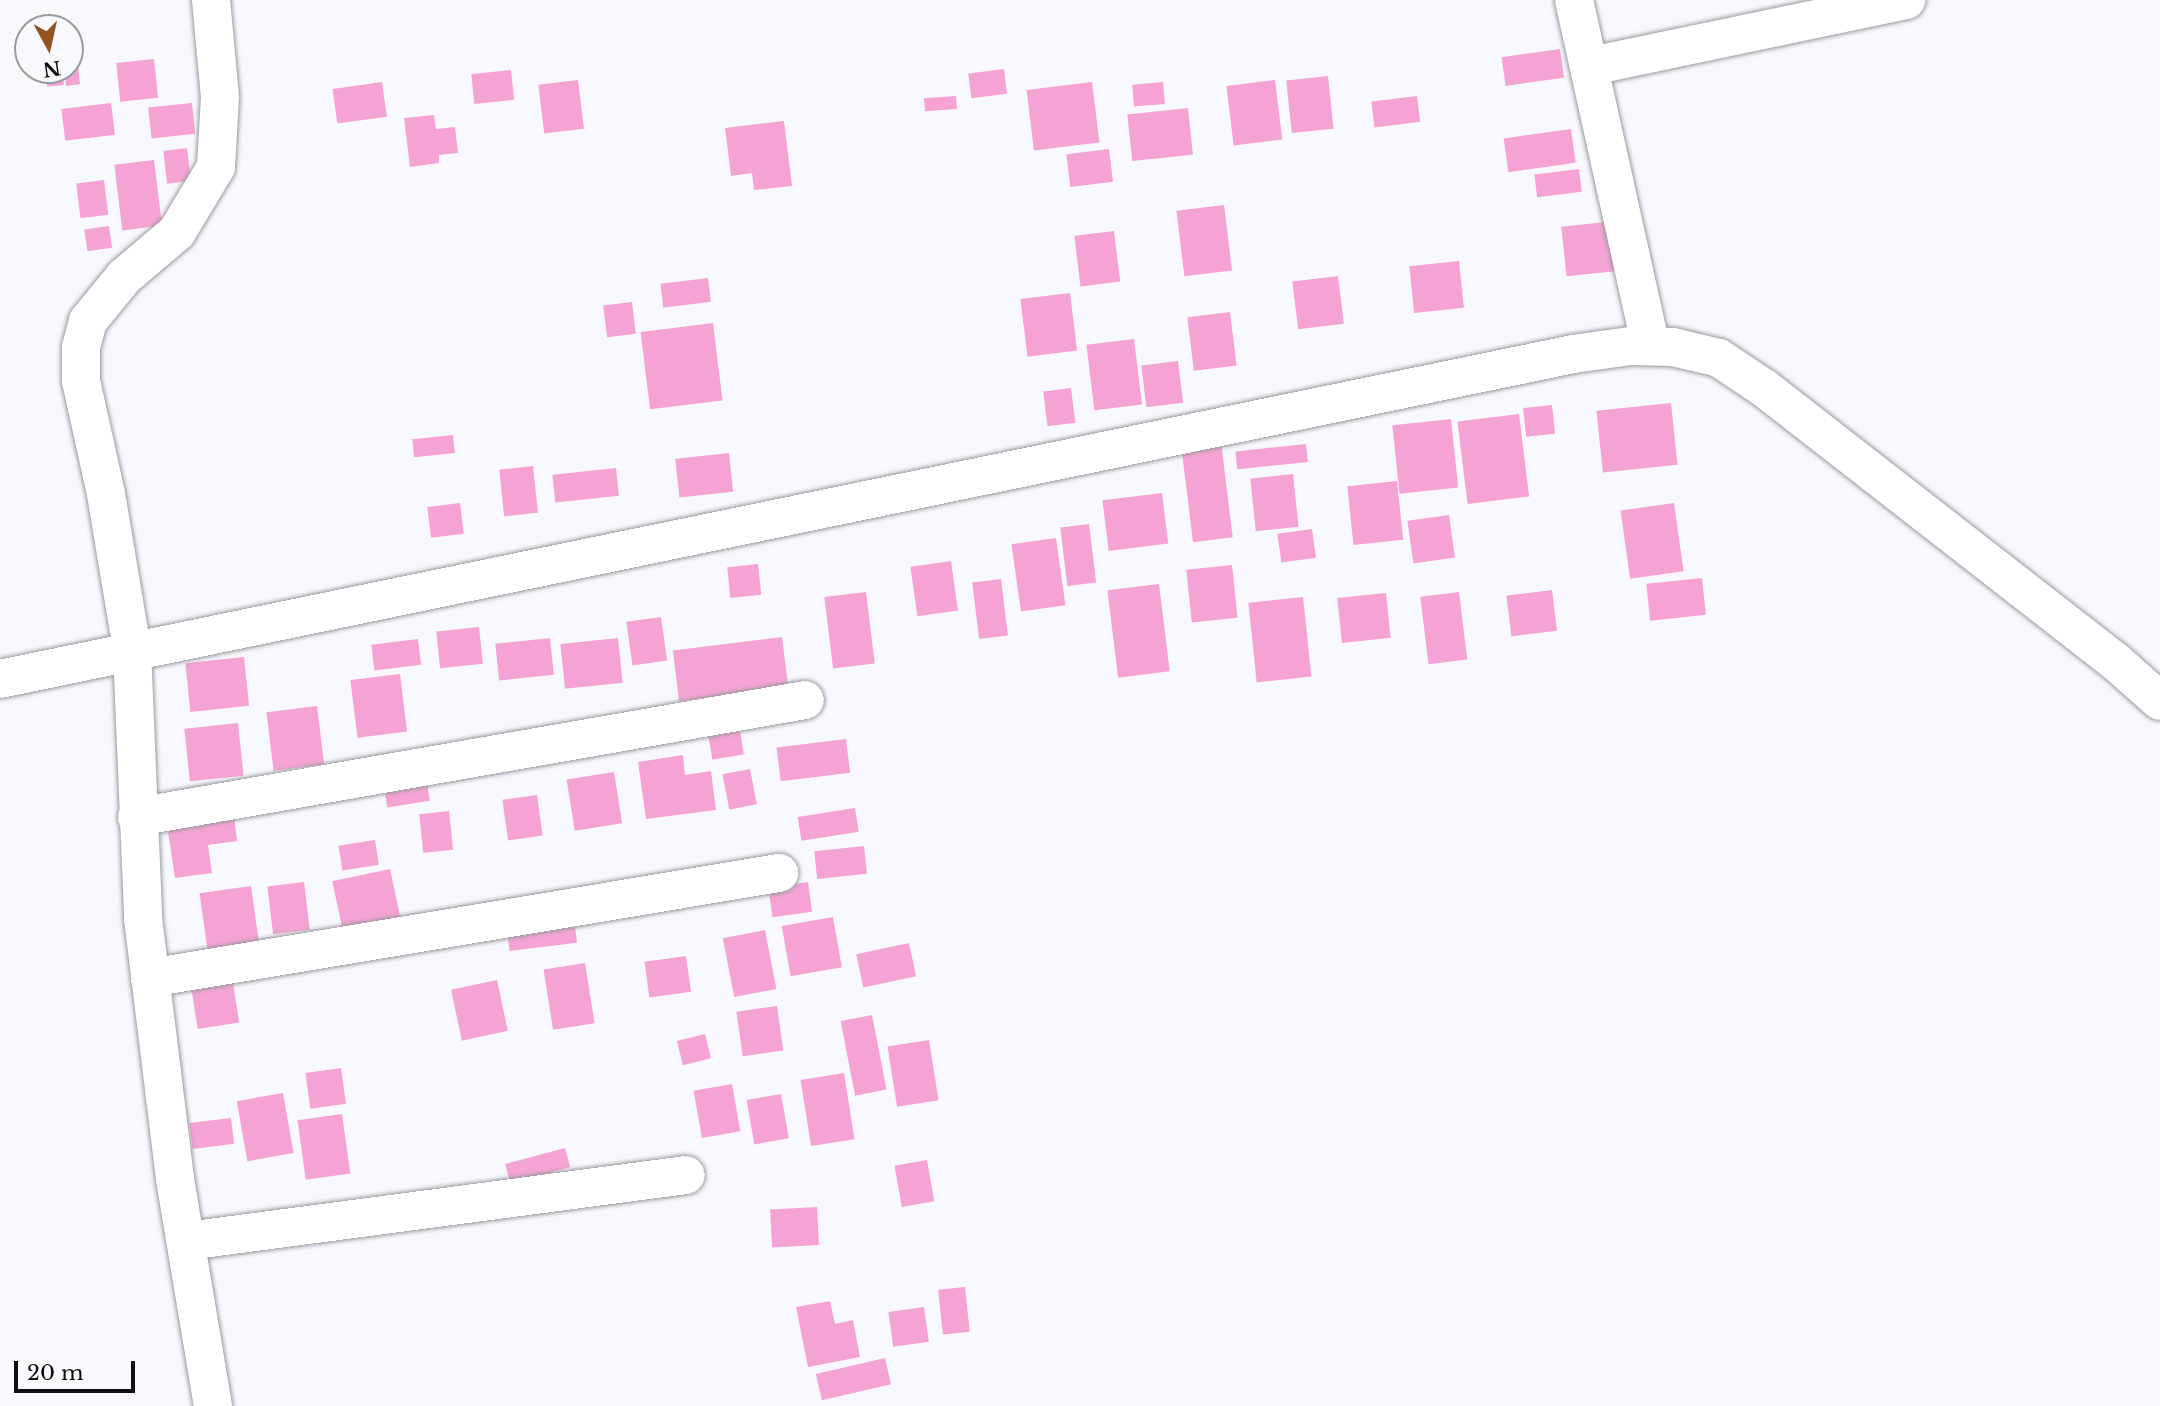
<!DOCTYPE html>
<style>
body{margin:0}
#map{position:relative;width:2160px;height:1406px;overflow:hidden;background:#f8f9fe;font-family:"Libre Baskerville",serif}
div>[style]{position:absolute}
.building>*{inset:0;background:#f5a3d5;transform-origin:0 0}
.roads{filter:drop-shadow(0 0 2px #9a9aa0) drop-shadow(0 0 2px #9a9aa0)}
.minor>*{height:38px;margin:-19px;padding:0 19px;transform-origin:19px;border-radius:19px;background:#fff}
span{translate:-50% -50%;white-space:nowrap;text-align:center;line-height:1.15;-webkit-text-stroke:6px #f8f9fe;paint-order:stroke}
.north{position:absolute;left:14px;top:14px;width:70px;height:70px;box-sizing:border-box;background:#f8f9fe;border:2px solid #9a9b9f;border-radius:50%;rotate:172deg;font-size:19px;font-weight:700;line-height:28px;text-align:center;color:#0d0e10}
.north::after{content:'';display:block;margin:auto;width:24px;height:32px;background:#955221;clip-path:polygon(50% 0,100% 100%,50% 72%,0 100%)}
.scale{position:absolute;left:14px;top:1361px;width:121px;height:32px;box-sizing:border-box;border:4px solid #0d0e10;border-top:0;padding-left:9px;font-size:21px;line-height:24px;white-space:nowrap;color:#0d0e10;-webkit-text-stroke:5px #f8f9fe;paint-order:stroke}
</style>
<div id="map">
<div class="building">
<i style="left:1560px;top:49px;width:29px;height:59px;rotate:82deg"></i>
<i style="clip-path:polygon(77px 57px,80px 84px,66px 86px,65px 70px,70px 70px,70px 58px)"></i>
<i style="left:154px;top:59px;width:39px;height:38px;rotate:84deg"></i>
<i style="left:1004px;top:69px;width:25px;height:36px;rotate:83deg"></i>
<i style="left:511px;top:70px;width:30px;height:40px;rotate:84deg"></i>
<i style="left:63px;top:74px;width:11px;height:17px;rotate:85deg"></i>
<i style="left:1328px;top:76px;width:53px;height:42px;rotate:84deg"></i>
<i style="left:578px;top:80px;width:49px;height:40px;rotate:83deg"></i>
<i style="left:1275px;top:80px;width:60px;height:49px;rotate:83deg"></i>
<i style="left:382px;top:82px;width:35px;height:50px;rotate:82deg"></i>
<i style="left:1092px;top:82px;width:61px;height:66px;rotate:83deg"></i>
<i style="left:1163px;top:82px;width:22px;height:31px;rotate:85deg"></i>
<i style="left:956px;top:96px;width:13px;height:32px;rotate:86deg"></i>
<i style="left:1417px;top:96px;width:26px;height:46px;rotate:83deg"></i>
<i style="left:111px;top:103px;width:32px;height:50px;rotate:83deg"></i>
<i style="left:192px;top:103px;width:31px;height:44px;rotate:84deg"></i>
<i style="left:1188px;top:108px;width:47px;height:61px;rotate:84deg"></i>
<i style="clip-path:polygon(434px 115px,436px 129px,455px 127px,458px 153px,439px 155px,439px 163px,410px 167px,404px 118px)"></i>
<i style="clip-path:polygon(784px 121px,792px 186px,754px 190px,752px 173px,731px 176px,725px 128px)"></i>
<i style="left:1571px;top:129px;width:34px;height:68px;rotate:82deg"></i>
<i style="left:187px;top:148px;width:33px;height:24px;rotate:83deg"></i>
<i style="left:1109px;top:149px;width:33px;height:43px;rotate:83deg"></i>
<i style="left:154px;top:160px;width:66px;height:40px;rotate:83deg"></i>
<i style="left:1579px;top:169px;width:23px;height:45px;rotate:83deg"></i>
<i style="left:104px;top:180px;width:35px;height:28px;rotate:83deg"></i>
<i style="left:1224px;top:205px;width:66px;height:48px;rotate:83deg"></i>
<i style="left:1615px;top:221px;width:50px;height:54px;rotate:84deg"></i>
<i style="left:109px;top:226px;width:22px;height:25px;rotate:82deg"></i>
<i style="left:1114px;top:231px;width:51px;height:40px;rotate:83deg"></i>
<i style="left:1459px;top:261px;width:47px;height:50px;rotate:84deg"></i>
<i style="left:1338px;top:276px;width:48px;height:46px;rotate:83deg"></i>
<i style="left:708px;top:278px;width:24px;height:48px;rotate:83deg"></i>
<i style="left:1070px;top:293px;width:58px;height:50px;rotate:83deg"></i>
<i style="left:632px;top:302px;width:32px;height:29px;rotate:83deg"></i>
<i style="left:1230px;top:312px;width:54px;height:43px;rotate:83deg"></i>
<i style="left:713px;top:323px;width:78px;height:73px;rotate:83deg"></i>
<i style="left:1134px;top:339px;width:66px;height:48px;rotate:83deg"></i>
<i style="left:1178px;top:361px;width:42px;height:37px;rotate:83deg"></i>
<i style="left:1071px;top:388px;width:35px;height:28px;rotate:83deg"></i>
<i style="left:1671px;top:403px;width:62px;height:75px;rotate:84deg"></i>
<i style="left:1552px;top:405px;width:29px;height:29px;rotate:84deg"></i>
<i style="left:1519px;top:414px;width:83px;height:62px;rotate:83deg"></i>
<i style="left:1451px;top:419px;width:69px;height:59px;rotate:84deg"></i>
<i style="left:453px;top:435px;width:18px;height:41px;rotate:84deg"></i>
<i style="left:1221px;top:442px;width:96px;height:40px;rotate:83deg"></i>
<i style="left:1306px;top:444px;width:18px;height:71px;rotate:84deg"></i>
<i style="left:729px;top:453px;width:39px;height:54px;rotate:84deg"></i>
<i style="left:533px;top:466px;width:47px;height:34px;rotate:84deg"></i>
<i style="left:616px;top:468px;width:28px;height:64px;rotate:84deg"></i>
<i style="left:1293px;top:474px;width:53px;height:43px;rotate:84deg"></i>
<i style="left:1397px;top:481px;width:59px;height:50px;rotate:84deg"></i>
<i style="left:1162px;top:493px;width:51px;height:60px;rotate:83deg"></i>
<i style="left:460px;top:503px;width:31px;height:33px;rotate:83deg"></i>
<i style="left:1674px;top:503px;width:69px;height:54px;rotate:82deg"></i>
<i style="left:1449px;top:515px;width:43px;height:42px;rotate:82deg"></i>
<i style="left:1089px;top:524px;width:59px;height:29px;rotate:83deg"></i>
<i style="left:1312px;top:529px;width:29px;height:35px;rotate:82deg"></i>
<i style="left:1056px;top:538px;width:68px;height:45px;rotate:82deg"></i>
<i style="left:951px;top:561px;width:50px;height:41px;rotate:82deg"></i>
<i style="left:758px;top:564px;width:31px;height:31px;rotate:84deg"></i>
<i style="left:1232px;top:565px;width:53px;height:46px;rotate:84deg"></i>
<i style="left:1702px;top:578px;width:37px;height:56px;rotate:84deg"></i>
<i style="left:1001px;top:579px;width:57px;height:29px;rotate:83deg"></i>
<i style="left:1159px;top:584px;width:88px;height:52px;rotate:83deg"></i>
<i style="left:1552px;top:590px;width:41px;height:46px;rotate:83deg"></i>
<i style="left:866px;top:592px;width:72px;height:42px;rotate:83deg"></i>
<i style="left:1459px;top:592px;width:68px;height:39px;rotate:83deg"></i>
<i style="left:1386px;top:593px;width:45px;height:49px;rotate:84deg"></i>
<i style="left:1303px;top:597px;width:80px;height:55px;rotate:84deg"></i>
<i style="left:661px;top:617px;width:44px;height:35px;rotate:82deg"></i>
<i style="left:479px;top:627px;width:37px;height:43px;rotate:84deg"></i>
<i style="left:782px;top:637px;width:51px;height:110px;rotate:83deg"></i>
<i style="left:550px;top:638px;width:37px;height:55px;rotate:84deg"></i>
<i style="left:618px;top:638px;width:45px;height:58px;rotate:84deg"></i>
<i style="left:418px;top:639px;width:26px;height:47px;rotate:83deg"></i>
<i style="left:244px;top:657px;width:49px;height:59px;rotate:84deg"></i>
<i style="left:400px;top:674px;width:58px;height:50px;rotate:83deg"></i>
<i style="left:317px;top:706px;width:59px;height:51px;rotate:83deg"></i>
<i style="left:238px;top:723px;width:53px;height:54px;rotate:84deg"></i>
<i style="left:739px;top:724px;width:31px;height:32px;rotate:81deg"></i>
<i style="left:846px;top:739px;width:34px;height:70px;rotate:83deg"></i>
<i style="clip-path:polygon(683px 755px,685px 775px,711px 771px,716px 810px,646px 819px,638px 762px)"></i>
<i style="left:750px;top:769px;width:36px;height:28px;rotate:79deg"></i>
<i style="left:614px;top:772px;width:52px;height:48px;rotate:81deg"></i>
<i style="left:426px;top:777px;width:24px;height:43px;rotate:81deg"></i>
<i style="left:537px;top:795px;width:41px;height:35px;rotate:82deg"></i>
<i style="left:855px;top:808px;width:24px;height:58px;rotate:81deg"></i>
<i style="left:449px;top:811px;width:39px;height:30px;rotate:84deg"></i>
<i style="clip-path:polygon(234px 816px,237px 841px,208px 845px,212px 873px,175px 878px,167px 825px)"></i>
<i style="left:375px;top:840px;width:25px;height:37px;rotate:81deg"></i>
<i style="left:864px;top:846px;width:28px;height:50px;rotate:84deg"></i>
<i style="left:390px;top:869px;width:50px;height:59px;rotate:78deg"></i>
<i style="left:304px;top:882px;width:48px;height:37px;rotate:83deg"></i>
<i style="left:808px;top:882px;width:30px;height:40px;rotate:82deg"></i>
<i style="left:251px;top:886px;width:58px;height:52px;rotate:82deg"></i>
<i style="left:833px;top:917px;width:51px;height:52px;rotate:80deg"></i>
<i style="left:574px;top:918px;width:25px;height:68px;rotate:83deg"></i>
<i style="left:765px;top:930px;width:60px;height:43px;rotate:79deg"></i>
<i style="left:909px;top:943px;width:34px;height:54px;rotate:78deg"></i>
<i style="left:686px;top:956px;width:36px;height:42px;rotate:82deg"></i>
<i style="left:585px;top:963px;width:61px;height:42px;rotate:81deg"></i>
<i style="left:232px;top:977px;width:46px;height:42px;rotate:81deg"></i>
<i style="left:497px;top:980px;width:52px;height:47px;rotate:78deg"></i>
<i style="left:777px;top:1006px;width:45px;height:41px;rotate:82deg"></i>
<i style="left:872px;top:1015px;width:76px;height:32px;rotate:79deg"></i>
<i style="left:705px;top:1034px;width:25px;height:29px;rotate:76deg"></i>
<i style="left:929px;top:1040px;width:61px;height:42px;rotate:81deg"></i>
<i style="left:341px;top:1068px;width:36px;height:36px;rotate:82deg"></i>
<i style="left:844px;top:1073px;width:67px;height:44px;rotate:81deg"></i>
<i style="left:732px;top:1084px;width:48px;height:39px;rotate:80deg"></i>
<i style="left:283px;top:1093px;width:61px;height:47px;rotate:80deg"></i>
<i style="left:781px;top:1094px;width:45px;height:35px;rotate:80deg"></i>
<i style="left:342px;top:1114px;width:60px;height:45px;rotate:82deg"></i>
<i style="left:231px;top:1118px;width:26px;height:42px;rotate:83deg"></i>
<i style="left:565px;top:1148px;width:20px;height:62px;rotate:75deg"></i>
<i style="left:927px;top:1160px;width:42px;height:33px;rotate:80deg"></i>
<i style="left:817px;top:1207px;width:38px;height:47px;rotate:87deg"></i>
<i style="left:965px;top:1287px;width:45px;height:27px;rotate:84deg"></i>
<i style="clip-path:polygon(830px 1301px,835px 1324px,853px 1320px,860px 1357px,808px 1367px,796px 1307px)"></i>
<i style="left:924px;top:1307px;width:35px;height:36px;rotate:82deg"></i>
<i style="left:885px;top:1358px;width:27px;height:71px;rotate:77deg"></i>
</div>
<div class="roads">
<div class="minor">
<i style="left:211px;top:0;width:97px;rotate:84.7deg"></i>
<i style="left:220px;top:97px;width:70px;rotate:93.3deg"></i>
<i style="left:216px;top:167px;width:76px;rotate:121deg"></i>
<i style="left:177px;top:232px;width:70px;rotate:139.7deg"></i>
<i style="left:124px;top:277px;width:57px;rotate:129.3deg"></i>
<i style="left:88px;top:321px;width:28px;rotate:105deg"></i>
<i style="left:81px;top:348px;width:33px;rotate:90deg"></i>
<i style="left:81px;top:381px;width:116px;rotate:77.5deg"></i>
<i style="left:106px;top:494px;width:158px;rotate:80.5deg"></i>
<i style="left:132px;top:650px;width:268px;rotate:87.6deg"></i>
<i style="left:143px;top:918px;width:263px;rotate:83deg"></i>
<i style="left:175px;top:1179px;width:230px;rotate:80.5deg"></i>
<i style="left:1574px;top:0;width:354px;rotate:77.5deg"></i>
<i style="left:1591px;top:66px;width:322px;rotate:-11.8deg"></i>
<i style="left:0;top:679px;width:1606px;rotate:-11.67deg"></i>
<i style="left:1573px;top:354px;width:59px;rotate:-7.9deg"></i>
<i style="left:1631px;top:346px;width:42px;rotate:1.4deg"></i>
<i style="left:1673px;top:347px;width:47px;rotate:13.4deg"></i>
<i style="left:1719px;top:358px;width:54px;rotate:33.7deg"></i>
<i style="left:1764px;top:388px;width:445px;rotate:37.9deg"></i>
<i style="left:2115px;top:661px;width:60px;rotate:41.6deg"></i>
<i style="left:137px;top:817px;width:678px;rotate:-9.93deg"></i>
<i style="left:150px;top:978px;width:638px;rotate:-9.48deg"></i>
<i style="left:187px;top:1241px;width:503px;rotate:-7.53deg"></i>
</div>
</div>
<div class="north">N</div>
<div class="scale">20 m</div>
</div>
